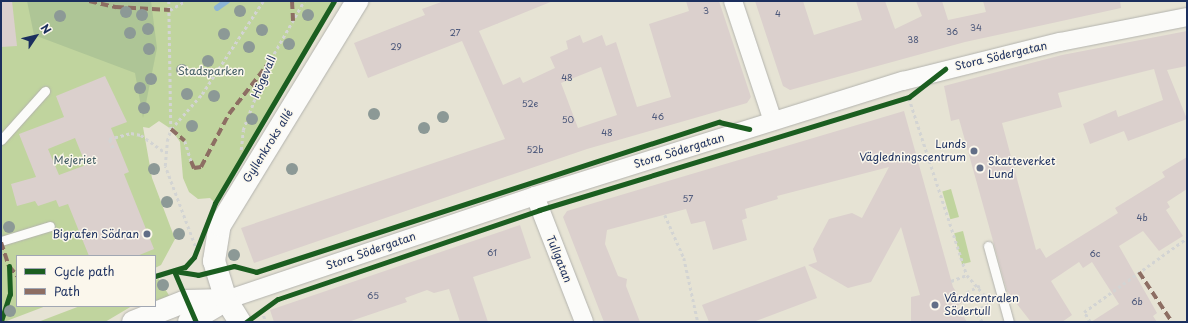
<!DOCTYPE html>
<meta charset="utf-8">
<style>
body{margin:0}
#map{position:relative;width:1188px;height:323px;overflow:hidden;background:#e6e3d4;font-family:"Playpen Sans",sans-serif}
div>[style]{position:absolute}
.green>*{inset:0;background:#c0d49e;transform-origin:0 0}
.forest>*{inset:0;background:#aec596}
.stream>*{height:5.5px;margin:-2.75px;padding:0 2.75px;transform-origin:2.75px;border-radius:2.75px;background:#8cb5d5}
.building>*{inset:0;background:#dbd0cd}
.path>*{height:2.5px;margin-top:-1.25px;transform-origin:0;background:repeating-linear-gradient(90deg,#d3d4d3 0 3px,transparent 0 6px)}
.roads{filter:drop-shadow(0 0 1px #b3b3ae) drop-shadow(0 0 1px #b3b3ae)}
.service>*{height:9px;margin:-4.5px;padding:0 4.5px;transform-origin:4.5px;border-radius:4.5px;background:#fbfbf9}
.minor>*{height:18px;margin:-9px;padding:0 9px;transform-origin:9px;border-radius:9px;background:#fbfbf9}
.tertiary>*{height:22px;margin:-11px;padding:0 11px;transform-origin:11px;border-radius:11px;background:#fbfbf9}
.quiet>*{height:4px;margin-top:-2px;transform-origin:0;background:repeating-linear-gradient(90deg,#8d6e63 0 8px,transparent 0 12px)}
.cycleway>*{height:5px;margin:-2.5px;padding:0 2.5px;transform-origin:2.5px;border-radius:2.5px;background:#1b5e20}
.trees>*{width:12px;height:12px;margin:-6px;border-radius:50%;background:#8c9996}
.dots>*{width:11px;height:11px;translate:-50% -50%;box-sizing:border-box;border:2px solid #fbf7ec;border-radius:50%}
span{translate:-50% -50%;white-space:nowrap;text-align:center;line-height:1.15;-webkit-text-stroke:3px #fbf7ec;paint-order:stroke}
.number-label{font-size:9px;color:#4b577a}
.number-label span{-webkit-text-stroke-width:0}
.street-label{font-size:11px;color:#1b2f5e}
.park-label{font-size:11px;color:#435d64}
.poi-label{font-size:11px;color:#1b2f5e}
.right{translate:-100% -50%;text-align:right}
.left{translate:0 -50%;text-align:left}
.frame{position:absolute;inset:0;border:2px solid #1b2f5e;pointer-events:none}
.legend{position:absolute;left:16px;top:255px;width:140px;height:52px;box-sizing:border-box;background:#fbf7ec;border:1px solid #a1a7b3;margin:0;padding:5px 7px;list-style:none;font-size:12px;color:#1b2f5e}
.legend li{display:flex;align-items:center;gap:8px;height:20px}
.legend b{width:20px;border:1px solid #a1a7b3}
.north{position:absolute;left:16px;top:16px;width:40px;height:40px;-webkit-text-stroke:3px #fbf7ec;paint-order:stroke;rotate:55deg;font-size:11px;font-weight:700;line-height:16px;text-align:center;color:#1b2f5e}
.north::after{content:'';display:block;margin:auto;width:14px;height:18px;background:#1b2f5e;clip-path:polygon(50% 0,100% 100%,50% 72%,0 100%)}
</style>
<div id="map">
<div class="green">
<i style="clip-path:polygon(1px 1px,334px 1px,215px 203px,210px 198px,198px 199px,189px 192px,183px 178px,180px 142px,171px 129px,159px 121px,149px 128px,143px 127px,152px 178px,175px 239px,161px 265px,155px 268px,155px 256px,17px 256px,17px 306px,46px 306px,4px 322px,1px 322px)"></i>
<i style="left:951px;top:189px;width:29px;height:9px;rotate:74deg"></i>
<i style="left:963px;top:231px;width:32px;height:9px;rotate:76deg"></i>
<i style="clip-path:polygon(159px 279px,170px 297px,155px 301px,155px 280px)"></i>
<i style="clip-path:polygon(80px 306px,132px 306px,105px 322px,38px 322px)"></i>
</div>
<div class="forest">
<i style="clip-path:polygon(27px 1px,151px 1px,157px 48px,143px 118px,135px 73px,34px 35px)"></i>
</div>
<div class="stream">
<i style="left:217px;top:8px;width:12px;rotate:-35deg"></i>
</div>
<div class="building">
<i style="clip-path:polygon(1px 1px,12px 1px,17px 46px,1px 47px)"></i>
<i style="clip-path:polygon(evenodd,444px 1px,553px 1px,479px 31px,503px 85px,520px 77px,523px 83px,555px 68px,550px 57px,568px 49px,566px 41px,580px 35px,583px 43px,602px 35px,606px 46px,616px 42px,637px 107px,671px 97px,649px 24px,689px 11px,686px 1px,719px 1px,751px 97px,747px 103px,587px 149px,254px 263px,241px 228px,505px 139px,462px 41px,368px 78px,354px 43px,425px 15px,422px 9px,444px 1px,601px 67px,617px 115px,578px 128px,561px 83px,601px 67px)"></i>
<i style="clip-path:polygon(755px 1px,803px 1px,814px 35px,862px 20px,856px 1px,885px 1px,895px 29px,922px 16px,916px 1px,942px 1px,948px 20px,986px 12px,983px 1px,1120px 1px,1121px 8px,965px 42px,790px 90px,783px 86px)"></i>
<i style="clip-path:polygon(1187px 31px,1187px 66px,1167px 70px,1187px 119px,1128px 141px,1124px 131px,1090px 144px,1083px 124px,1116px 110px,1118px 117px,1163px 100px,1154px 69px,1058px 93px,1062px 107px,1002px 123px,1036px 250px,1040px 248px,1046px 258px,1118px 213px,1115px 208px,1165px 177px,1162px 172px,1187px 157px,1187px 189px,1167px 202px,1170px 207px,1166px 210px,1183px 236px,1159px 251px,1143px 231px,1119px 246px,1157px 313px,1153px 316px,1157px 322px,1091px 322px,1119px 304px,1092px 262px,1083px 268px,1079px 262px,1051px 281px,1072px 315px,1062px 322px,1031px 322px,1007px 291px,959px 119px,951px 121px,944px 86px,1062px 55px)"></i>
<i style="clip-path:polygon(evenodd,105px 76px,127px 122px,111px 128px,129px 172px,124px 174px,154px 249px,137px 256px,89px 256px,68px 204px,59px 207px,56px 200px,38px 206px,35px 201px,17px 206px,11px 184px,36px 177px,19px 134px,64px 117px,56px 96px,105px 76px,75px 138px,86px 165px,59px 175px,48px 149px,75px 138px)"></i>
<i style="clip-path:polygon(904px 111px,953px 287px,963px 302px,957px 306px,967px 322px,911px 322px,911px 297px,920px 295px,901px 227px,871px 282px,848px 288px,808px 265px,817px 262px,813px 249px,829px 219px,852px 213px,862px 218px,889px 167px,777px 196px,778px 199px,745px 209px,747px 218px,742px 220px,747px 240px,713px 250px,705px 221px,691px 224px,686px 209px,607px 230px,605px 244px,618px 276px,627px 279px,626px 286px,640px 322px,604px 322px,563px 217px,567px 211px)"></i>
<i style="clip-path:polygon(520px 225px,531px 258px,473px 277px,488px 322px,460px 322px,449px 289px,434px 293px,427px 290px,405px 298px,407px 302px,348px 322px,274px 322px,270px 310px)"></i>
<i style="clip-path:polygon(805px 266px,817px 298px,753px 322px,709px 322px,702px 305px)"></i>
</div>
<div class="path">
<i style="left:169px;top:1px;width:127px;rotate:89.1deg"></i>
<i style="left:170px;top:10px;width:17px;rotate:-31deg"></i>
<i style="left:909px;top:98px;width:186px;rotate:71.9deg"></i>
<i style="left:967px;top:275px;width:30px;rotate:49deg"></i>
<i style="left:185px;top:141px;width:21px;rotate:73deg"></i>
<i style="left:113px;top:148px;width:10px;rotate:-114deg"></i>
<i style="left:109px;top:139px;width:23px;rotate:-15deg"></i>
<i style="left:131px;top:133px;width:10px;rotate:11deg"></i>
<i style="left:141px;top:135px;width:29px;rotate:36deg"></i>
<i style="left:241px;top:150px;width:20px;rotate:-84deg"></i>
<i style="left:243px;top:130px;width:71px;rotate:-69.3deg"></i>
<i style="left:268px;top:64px;width:73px;rotate:-60.3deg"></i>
<i style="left:665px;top:215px;width:47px;rotate:66.2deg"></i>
<i style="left:684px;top:258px;width:66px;rotate:77.7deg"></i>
<i style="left:195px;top:246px;width:85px;rotate:-110.6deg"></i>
<i style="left:165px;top:166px;width:25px;rotate:-85deg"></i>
<i style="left:167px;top:141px;width:13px;rotate:-72deg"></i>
<i style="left:171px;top:129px;width:47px;rotate:-48.5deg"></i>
<i style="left:202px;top:94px;width:111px;rotate:-56.7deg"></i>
<i style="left:951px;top:281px;width:17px;rotate:-21deg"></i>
<i style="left:980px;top:286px;width:17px;rotate:152deg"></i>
<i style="left:965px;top:294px;width:9px;rotate:63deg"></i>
<i style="left:969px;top:302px;width:17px;rotate:-28deg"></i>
<i style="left:262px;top:310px;width:13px;rotate:72deg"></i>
<i style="left:982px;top:322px;width:13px;rotate:-122deg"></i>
<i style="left:975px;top:311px;width:16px;rotate:-30deg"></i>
<i style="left:1090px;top:322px;width:12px;rotate:-121deg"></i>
<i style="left:1084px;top:312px;width:127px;rotate:-35.7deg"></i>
</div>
<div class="roads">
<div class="service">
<i style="left:1px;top:140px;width:66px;rotate:-48.1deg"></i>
<i style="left:1px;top:241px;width:51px;rotate:-17deg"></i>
<i style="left:988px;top:246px;width:79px;rotate:74.6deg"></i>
</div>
<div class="minor">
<i style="left:733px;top:1px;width:126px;rotate:71.6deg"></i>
<i style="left:535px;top:196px;width:135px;rotate:68.7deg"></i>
<i style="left:226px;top:300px;width:326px;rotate:-18.6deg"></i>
<i style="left:535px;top:196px;width:386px;rotate:-17.4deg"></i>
<i style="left:903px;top:81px;width:162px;rotate:-14deg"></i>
<i style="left:1060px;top:42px;width:129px;rotate:-11.1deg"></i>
</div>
<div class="tertiary">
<i style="left:133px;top:322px;width:57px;rotate:-21.6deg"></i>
<i style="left:186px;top:301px;width:40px;rotate:-1.4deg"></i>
<i style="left:189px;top:322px;width:43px;rotate:-30.7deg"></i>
<i style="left:240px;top:322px;width:26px;rotate:-122deg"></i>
<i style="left:226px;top:300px;width:41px;rotate:-107.1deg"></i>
<i style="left:214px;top:261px;width:36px;rotate:-81deg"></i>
<i style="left:220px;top:225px;width:263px;rotate:-58.5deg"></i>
</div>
</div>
<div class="quiet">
<i style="left:89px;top:1px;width:28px;rotate:13deg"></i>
<i style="left:116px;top:7px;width:54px;rotate:3.2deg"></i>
<i style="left:292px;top:1px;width:20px;rotate:87deg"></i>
<i style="left:171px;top:129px;width:18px;rotate:41deg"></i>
<i style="left:191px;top:161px;width:8px;rotate:67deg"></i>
<i style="left:194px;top:168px;width:7px;rotate:-8deg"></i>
<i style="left:201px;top:167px;width:60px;rotate:-62.2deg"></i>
<i style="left:229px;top:114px;width:63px;rotate:-52deg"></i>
<i style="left:1px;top:242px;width:25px;rotate:72deg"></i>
<i style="left:9px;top:266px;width:13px;rotate:51deg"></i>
<i style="left:1139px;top:272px;width:60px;rotate:56.6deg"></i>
</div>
<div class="cycleway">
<i style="left:174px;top:271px;width:24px;rotate:9deg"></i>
<i style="left:198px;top:275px;width:37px;rotate:-14deg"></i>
<i style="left:234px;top:266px;width:23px;rotate:15deg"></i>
<i style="left:256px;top:272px;width:487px;rotate:-18deg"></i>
<i style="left:719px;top:122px;width:31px;rotate:13deg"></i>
<i style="left:174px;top:271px;width:56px;rotate:66.7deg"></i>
<i style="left:155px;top:276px;width:31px;rotate:-17deg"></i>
<i style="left:185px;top:267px;width:13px;rotate:-48deg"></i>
<i style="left:194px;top:257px;width:58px;rotate:-68.7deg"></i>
<i style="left:215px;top:203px;width:234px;rotate:-59.5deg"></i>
<i style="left:1px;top:321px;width:28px;rotate:-72deg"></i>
<i style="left:10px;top:294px;width:28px;rotate:-92deg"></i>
<i style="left:246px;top:322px;width:39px;rotate:-36deg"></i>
<i style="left:278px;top:299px;width:276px;rotate:-18.8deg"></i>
<i style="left:539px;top:210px;width:387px;rotate:-17deg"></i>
<i style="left:909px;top:97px;width:46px;rotate:-37.9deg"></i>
</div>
<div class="trees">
<i style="left:240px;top:11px"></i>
<i style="left:126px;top:12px"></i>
<i style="left:142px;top:15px"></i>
<i style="left:308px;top:15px"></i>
<i style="left:60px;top:16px"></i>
<i style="left:148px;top:29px"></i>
<i style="left:262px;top:30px"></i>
<i style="left:130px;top:33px"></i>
<i style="left:224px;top:34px"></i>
<i style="left:289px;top:44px"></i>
<i style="left:249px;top:47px"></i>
<i style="left:149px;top:49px"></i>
<i style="left:208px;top:61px"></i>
<i style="left:182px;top:70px"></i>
<i style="left:151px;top:79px"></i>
<i style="left:140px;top:88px"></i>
<i style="left:187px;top:94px"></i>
<i style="left:214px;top:96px"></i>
<i style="left:144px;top:108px"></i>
<i style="left:374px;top:114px"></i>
<i style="left:443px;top:117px"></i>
<i style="left:252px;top:119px"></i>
<i style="left:192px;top:126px"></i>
<i style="left:424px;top:128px"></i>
<i style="left:154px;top:169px"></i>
<i style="left:292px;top:169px"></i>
<i style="left:167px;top:202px"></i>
<i style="left:9px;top:227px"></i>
<i style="left:179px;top:234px"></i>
<i style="left:234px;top:255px"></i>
<i style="left:163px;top:285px"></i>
<i style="left:10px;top:311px"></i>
</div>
<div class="dots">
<i style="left:974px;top:151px;background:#626e87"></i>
<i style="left:980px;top:168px;background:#626e87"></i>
<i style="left:147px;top:234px;background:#626e87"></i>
<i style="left:935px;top:305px;background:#626e87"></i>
</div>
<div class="number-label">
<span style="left:706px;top:10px">3</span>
<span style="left:778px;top:13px">4</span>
<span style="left:976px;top:27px">34</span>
<span style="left:952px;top:31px">36</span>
<span style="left:455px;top:32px">27</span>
<span style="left:913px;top:39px">38</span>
<span style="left:396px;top:46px">29</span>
<span style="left:567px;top:77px">48</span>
<span style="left:530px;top:103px">52e</span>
<span style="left:658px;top:116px">46</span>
<span style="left:568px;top:119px">50</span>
<span style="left:607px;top:132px">48</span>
<span style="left:535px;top:149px">52b</span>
<span style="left:688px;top:198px">57</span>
<span style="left:1142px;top:217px">4b</span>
<span style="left:492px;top:252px">61</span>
<span style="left:1095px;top:253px">6c</span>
<span style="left:373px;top:295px">65</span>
<span style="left:1137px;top:301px">6b</span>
</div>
<div class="street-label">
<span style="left:1001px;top:56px;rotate:-13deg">Stora Södergatan</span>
<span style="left:264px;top:77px;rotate:-67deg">Högevall</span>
<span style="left:268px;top:146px;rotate:-58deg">Gyllenkroks allé</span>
<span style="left:679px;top:151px;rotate:-17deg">Stora Södergatan</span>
<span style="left:371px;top:251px;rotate:-19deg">Stora Södergatan</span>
<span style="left:559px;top:259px;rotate:68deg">Tullgatan</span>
</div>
<div class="park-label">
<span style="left:211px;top:71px">Stadsparken</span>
<span style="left:75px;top:160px">Mejeriet</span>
</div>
<div class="poi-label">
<span class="right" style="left:966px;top:151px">Lunds<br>Vägledningscentrum</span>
<span class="left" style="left:988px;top:168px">Skatteverket<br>Lund</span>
<span class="right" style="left:139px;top:234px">Bigrafen Södran</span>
<span class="left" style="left:944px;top:305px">Vårdcentralen<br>Södertull</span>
</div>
<div class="frame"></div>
<ul class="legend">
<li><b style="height:5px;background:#1b5e20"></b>Cycle path</li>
<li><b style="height:5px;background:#8d6e63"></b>Path</li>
</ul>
<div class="north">N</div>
</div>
